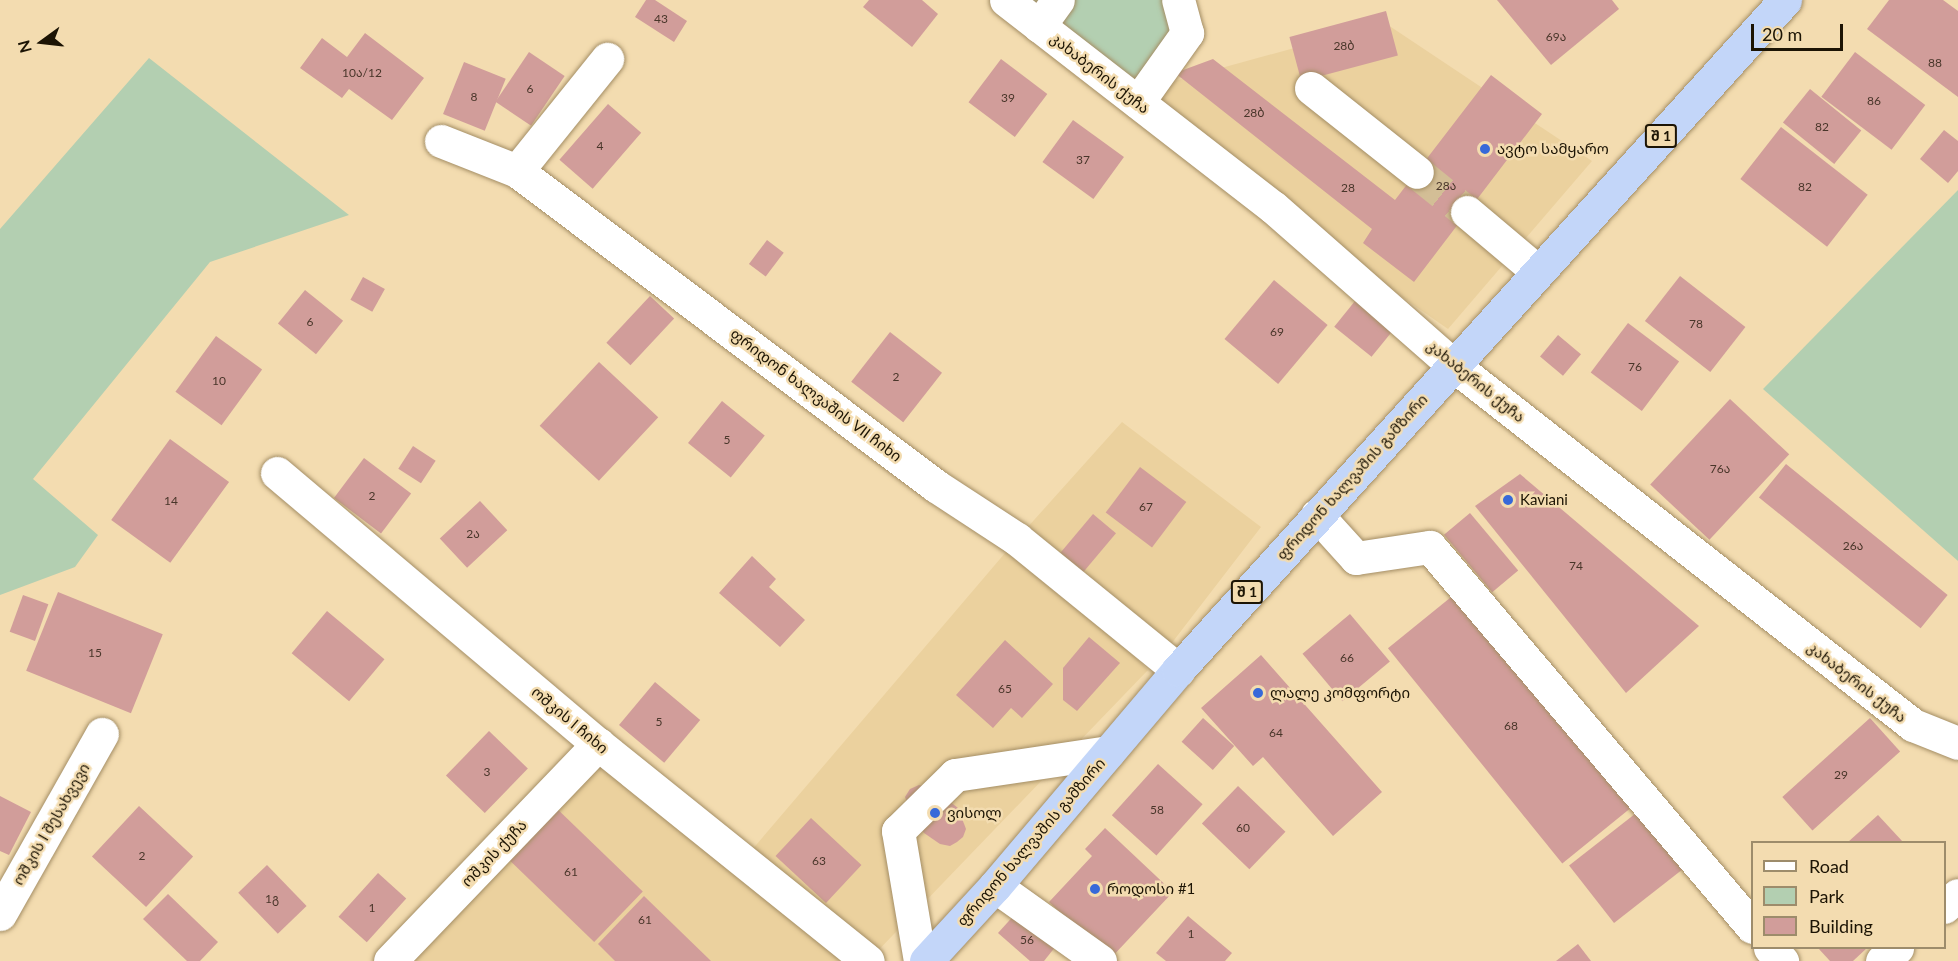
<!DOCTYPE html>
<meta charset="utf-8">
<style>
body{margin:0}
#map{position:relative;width:1958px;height:961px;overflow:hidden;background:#f3dcb0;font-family:Lato,"Noto Sans Georgian",sans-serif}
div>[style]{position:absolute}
.built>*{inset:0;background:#ebd19e}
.green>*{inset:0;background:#b3cfb1}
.building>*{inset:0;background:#d19d9a;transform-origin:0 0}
.minor-tunnel>*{height:33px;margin-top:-16.5px;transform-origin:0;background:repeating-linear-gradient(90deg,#d3be96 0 33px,transparent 0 49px)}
.roads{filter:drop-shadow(0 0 2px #a48e65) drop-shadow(0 0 2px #a48e65)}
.minor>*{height:33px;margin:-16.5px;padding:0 16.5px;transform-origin:16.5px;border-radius:16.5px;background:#fff}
.highway>*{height:33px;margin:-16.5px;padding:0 16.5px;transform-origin:16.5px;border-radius:16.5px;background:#c3d6f9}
.dots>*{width:16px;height:16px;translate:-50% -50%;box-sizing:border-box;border:3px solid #f3dcb0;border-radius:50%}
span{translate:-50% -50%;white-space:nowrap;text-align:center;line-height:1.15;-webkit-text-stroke:5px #f3dcb0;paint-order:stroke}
.number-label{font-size:12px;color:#49362a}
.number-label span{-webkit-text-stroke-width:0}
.shield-label span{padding:2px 4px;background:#f3dcb0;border:2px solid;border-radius:4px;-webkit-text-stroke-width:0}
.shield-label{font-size:14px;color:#1c1404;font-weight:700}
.street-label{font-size:15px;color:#1c1404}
.poi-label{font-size:15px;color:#1c1404}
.left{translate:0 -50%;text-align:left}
.legend{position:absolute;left:1751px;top:841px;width:195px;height:108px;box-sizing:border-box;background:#f3dcb0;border:2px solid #9d8c6b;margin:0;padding:8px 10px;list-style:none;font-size:18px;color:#1c1404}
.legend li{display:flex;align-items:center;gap:12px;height:30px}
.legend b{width:30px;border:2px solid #9d8c6b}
.north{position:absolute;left:12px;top:12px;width:60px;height:60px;-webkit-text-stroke:4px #f3dcb0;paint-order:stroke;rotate:255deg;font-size:16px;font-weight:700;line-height:24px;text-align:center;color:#1c1404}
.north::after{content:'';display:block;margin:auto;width:21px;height:27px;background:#1c1404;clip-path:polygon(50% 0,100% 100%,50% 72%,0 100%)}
.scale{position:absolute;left:1751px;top:24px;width:92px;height:27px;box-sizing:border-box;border:3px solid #1c1404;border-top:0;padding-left:8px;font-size:18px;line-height:21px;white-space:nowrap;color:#1c1404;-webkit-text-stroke:4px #f3dcb0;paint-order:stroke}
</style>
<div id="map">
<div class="built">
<i style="clip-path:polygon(1385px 23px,1592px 161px,1448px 329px,1273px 207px,1149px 88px)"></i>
<i style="clip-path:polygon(1122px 422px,1261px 527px,1171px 644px,1021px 543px,1148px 670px,868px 961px,397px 961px,595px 752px,751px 851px,1017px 539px)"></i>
</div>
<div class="green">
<i style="clip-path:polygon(1006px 0,1178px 0,1187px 33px,1149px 88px)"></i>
<i style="clip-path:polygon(149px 58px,349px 215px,210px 262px,33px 479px,98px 535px,75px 567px,0 595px,0 229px)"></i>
<i style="clip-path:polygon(1958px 190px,1958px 561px,1763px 389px)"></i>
</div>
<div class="building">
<i style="clip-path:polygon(646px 0,655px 0,687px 21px,674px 42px,635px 17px)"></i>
<i style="clip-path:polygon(869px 0,922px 0,938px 14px,912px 47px,863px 7px)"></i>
<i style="clip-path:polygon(1497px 0,1612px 0,1619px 9px,1551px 65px)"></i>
<i style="clip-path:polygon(1889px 0,1943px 0,1958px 11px,1958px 97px,1867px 29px)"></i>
<i style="left:1386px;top:11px;width:46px;height:100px;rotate:75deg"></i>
<i style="clip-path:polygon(365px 33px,424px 78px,392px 120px,349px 89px,342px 98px,300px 68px,322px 38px,347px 57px)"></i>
<i style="left:529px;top:52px;width:43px;height:60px;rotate:34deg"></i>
<i style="left:1855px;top:52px;width:88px;height:56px;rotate:37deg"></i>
<i style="left:1001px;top:59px;width:58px;height:54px;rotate:37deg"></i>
<i style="clip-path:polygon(1213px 59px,1395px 200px,1491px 75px,1542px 114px,1414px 282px,1363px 243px,1372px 229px,1175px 73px)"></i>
<i style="left:464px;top:62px;width:45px;height:56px;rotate:22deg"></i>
<i style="left:1810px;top:89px;width:66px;height:43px;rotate:39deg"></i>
<i style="left:608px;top:104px;width:44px;height:74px;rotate:41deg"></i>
<i style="left:1073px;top:120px;width:63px;height:52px;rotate:36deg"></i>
<i style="left:1781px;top:127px;width:110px;height:66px;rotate:38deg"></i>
<i style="clip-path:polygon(1944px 130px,1958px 141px,1958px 171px,1948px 183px,1920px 159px)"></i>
<i style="left:767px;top:240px;width:21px;height:30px;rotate:37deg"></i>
<i style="left:1680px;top:276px;width:83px;height:57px;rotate:38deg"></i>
<i style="left:363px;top:277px;width:25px;height:26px;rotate:29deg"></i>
<i style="left:1274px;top:280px;width:70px;height:77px;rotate:40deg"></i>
<i style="left:305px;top:290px;width:49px;height:43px;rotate:39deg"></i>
<i style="left:650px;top:296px;width:33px;height:64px;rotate:43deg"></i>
<i style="left:1355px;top:301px;width:48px;height:33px;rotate:39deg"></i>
<i style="left:1628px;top:323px;width:64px;height:62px;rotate:37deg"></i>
<i style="left:890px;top:332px;width:66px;height:63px;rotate:38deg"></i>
<i style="left:1558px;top:335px;width:30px;height:28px;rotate:40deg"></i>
<i style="left:216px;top:336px;width:57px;height:69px;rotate:36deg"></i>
<i style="left:599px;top:362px;width:81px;height:87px;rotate:43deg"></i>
<i style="left:1730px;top:399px;width:81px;height:117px;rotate:43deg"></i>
<i style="left:722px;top:401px;width:55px;height:54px;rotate:39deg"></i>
<i style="left:170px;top:439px;width:73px;height:100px;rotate:36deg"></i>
<i style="left:413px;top:446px;width:27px;height:27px;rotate:33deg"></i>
<i style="left:364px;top:458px;width:59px;height:50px;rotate:37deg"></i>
<i style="left:1786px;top:464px;width:208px;height:43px;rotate:39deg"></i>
<i style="left:1140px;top:467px;width:58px;height:57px;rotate:37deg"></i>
<i style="clip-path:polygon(1520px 474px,1699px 626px,1626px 693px,1475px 506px)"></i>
<i style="left:480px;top:501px;width:40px;height:55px;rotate:47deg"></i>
<i style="left:1470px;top:513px;width:75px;height:34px;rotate:50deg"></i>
<i style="left:1093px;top:514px;width:30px;height:51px;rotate:40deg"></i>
<i style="clip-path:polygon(752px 556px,776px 579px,769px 587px,805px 620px,780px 647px,719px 593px)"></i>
<i style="left:1461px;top:589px;width:277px;height:94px;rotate:51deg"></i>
<i style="left:58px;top:592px;width:113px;height:85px;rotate:22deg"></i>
<i style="left:23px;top:595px;width:27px;height:39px;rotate:20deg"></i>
<i style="left:327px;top:611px;width:75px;height:55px;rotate:40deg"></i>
<i style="left:1350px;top:614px;width:62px;height:62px;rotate:50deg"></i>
<i style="clip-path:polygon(1089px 637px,1120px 663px,1077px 711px,1063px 700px,1063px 668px)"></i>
<i style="clip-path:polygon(1005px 640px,1053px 684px,1022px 718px,1011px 708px,993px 728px,956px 695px)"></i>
<i style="clip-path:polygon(1261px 655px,1382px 792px,1333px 836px,1263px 757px,1253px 766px,1201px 708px)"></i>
<i style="left:655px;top:682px;width:59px;height:56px;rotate:40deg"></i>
<i style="left:1203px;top:718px;width:42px;height:32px;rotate:42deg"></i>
<i style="left:1870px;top:718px;width:45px;height:118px;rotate:48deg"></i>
<i style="left:489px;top:731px;width:54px;height:62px;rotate:44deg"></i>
<i style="left:1158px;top:764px;width:60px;height:69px;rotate:42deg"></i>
<i style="clip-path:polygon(919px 785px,934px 789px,958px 808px,966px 829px,963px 837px,957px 842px,950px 846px,940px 844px,924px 833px,914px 820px,905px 797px,910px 789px)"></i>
<i style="left:1238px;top:786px;width:66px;height:52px;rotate:44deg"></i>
<i style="clip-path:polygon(0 796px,31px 812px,9px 855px,0 851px)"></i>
<i style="left:550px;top:802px;width:129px;height:70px;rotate:44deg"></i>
<i style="left:139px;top:806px;width:74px;height:69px;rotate:43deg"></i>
<i style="left:1640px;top:810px;width:73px;height:90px;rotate:52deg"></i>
<i style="clip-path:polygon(1878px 815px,1903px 842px,1848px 842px)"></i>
<i style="left:811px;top:818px;width:69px;height:52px;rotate:43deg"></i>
<i style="clip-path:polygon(1105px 828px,1173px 892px,1110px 959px,1049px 902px,1092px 856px,1085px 849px)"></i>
<i style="left:267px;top:865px;width:57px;height:40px;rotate:46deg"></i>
<i style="left:378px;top:873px;width:38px;height:59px;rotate:42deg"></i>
<i style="clip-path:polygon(168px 894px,218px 942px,200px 961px,187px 961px,143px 919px)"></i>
<i style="clip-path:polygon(644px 896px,711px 961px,615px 961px,598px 944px)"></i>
<i style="clip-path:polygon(1017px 912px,1056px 946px,1044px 961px,1030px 961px,998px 933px)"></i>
<i style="clip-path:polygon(1188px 916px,1232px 953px,1225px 961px,1166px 961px,1156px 953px)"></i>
<i style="clip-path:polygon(1578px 944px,1591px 961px,1556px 961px)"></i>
<i style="clip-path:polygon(1818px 948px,1867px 948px,1853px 961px,1830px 961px)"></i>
</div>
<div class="minor-tunnel">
<i style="left:1417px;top:172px;width:64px;rotate:38.7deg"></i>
</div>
<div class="roads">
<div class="minor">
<i style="left:1006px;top:0;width:338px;rotate:37.8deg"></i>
<i style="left:1273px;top:207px;width:240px;rotate:41.3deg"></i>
<i style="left:1453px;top:365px;width:584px;rotate:38.05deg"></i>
<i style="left:1913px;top:725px;width:48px;rotate:21.8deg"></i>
<i style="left:1039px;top:26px;width:32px;rotate:-54deg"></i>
<i style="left:1311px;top:88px;width:135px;rotate:38.4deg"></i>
<i style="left:1138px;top:102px;width:85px;rotate:-54.6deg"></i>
<i style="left:1187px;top:33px;width:34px;rotate:-105deg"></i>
<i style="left:441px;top:141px;width:82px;rotate:21.5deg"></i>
<i style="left:517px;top:171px;width:524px;rotate:36.94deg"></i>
<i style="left:936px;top:486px;width:97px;rotate:33.2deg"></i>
<i style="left:1017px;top:539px;width:208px;rotate:39.1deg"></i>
<i style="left:517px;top:171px;width:144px;rotate:-51.2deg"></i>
<i style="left:1467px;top:212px;width:92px;rotate:40.1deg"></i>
<i style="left:277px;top:473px;width:420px;rotate:40.2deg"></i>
<i style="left:598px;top:744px;width:346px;rotate:38.8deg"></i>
<i style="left:1317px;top:515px;width:58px;rotate:47.8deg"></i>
<i style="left:1356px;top:558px;width:75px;rotate:-8.5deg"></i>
<i style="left:1430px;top:547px;width:498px;rotate:49.7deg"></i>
<i style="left:995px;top:886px;width:129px;rotate:35.5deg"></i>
<i style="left:1944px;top:907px;width:18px;rotate:-41deg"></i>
<i style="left:0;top:914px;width:207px;rotate:-60.5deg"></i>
<i style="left:1770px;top:948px;width:18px;rotate:47deg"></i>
<i style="left:390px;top:961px;width:301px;rotate:-46.2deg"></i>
<i style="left:920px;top:961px;width:132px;rotate:-99.6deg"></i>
<i style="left:898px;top:831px;width:80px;rotate:-44.5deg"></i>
<i style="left:955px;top:775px;width:155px;rotate:-8.5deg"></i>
<i style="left:1882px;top:961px;width:20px;rotate:-41deg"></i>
</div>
<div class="highway">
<i style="left:926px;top:961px;width:102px;rotate:-47.4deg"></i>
<i style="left:995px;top:886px;width:283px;rotate:-49.7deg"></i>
<i style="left:1178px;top:670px;width:904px;rotate:-47.82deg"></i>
</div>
</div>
<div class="dots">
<i style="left:1485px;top:149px;background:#3769d9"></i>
<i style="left:1508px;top:500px;background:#3769d9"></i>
<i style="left:1258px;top:693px;background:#3769d9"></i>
<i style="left:935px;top:813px;background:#3769d9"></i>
<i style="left:1095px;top:889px;background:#3769d9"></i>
</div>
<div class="number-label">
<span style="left:661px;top:19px">43</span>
<span style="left:1556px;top:37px">69ა</span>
<span style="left:1344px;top:46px">28ბ</span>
<span style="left:1935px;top:63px">88</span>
<span style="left:362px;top:73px">10ა/12</span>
<span style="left:530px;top:89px">6</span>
<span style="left:474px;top:97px">8</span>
<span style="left:1008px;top:98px">39</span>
<span style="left:1874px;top:101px">86</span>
<span style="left:1254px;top:113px">28ბ</span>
<span style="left:1822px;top:127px">82</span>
<span style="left:600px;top:146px">4</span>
<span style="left:1083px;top:160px">37</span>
<span style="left:1446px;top:186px">28ა</span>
<span style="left:1805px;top:187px">82</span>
<span style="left:1348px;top:188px">28</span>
<span style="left:310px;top:322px">6</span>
<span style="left:1696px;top:324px">78</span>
<span style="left:1277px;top:332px">69</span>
<span style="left:1635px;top:367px">76</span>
<span style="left:896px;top:377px">2</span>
<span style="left:219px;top:381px">10</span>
<span style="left:727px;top:440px">5</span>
<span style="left:1720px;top:469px">76ა</span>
<span style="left:372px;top:496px">2</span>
<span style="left:171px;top:501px">14</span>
<span style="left:1146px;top:507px">67</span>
<span style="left:473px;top:534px">2ა</span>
<span style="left:1853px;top:546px">26ა</span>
<span style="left:1576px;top:566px">74</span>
<span style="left:95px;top:653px">15</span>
<span style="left:1347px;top:658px">66</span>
<span style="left:1005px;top:689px">65</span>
<span style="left:659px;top:722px">5</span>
<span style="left:1511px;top:726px">68</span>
<span style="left:1276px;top:733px">64</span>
<span style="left:487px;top:772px">3</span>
<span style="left:1841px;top:775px">29</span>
<span style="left:1157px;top:810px">58</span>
<span style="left:1243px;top:828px">60</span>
<span style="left:142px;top:856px">2</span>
<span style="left:819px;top:861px">63</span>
<span style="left:571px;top:872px">61</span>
<span style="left:272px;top:899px">1გ</span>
<span style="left:372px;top:908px">1</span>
<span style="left:645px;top:920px">61</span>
<span style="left:1191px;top:934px">1</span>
<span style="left:1027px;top:940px">56</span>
</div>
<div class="shield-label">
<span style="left:1661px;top:136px">შ 1</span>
<span style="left:1247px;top:592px">შ 1</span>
</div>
<div class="street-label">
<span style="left:1100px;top:73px;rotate:38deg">კახაბერის ქუჩა</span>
<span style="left:1476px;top:381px;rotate:39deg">კახაბერის ქუჩა</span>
<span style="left:816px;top:395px;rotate:37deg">ფრიდონ ხალვაშის VII ჩიხი</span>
<span style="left:1352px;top:477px;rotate:-48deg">ფრიდონ ხალვაშის გამზირი</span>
<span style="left:1857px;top:682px;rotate:38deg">კახაბერის ქუჩა</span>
<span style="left:570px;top:720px;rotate:40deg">ოშკის I ჩიხი</span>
<span style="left:51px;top:824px;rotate:-60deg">ოშკის I შესახვევი</span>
<span style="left:1031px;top:842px;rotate:-49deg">ფრიდონ ხალვაშის გამზირი</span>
<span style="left:494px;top:853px;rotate:-46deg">ოშკის ქუჩა</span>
</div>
<div class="poi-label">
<span class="left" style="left:1497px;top:149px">ავტო სამყარო</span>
<span class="left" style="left:1520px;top:500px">Kaviani</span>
<span class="left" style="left:1270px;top:693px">ლალე კომფორტი</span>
<span class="left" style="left:947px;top:813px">ვისოლ</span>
<span class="left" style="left:1107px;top:889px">როდოსი #1</span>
</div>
<ul class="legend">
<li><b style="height:8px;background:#fff"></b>Road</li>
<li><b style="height:16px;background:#b3cfb1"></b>Park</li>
<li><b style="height:16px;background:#d19d9a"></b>Building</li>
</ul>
<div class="north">N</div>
<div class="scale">20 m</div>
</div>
